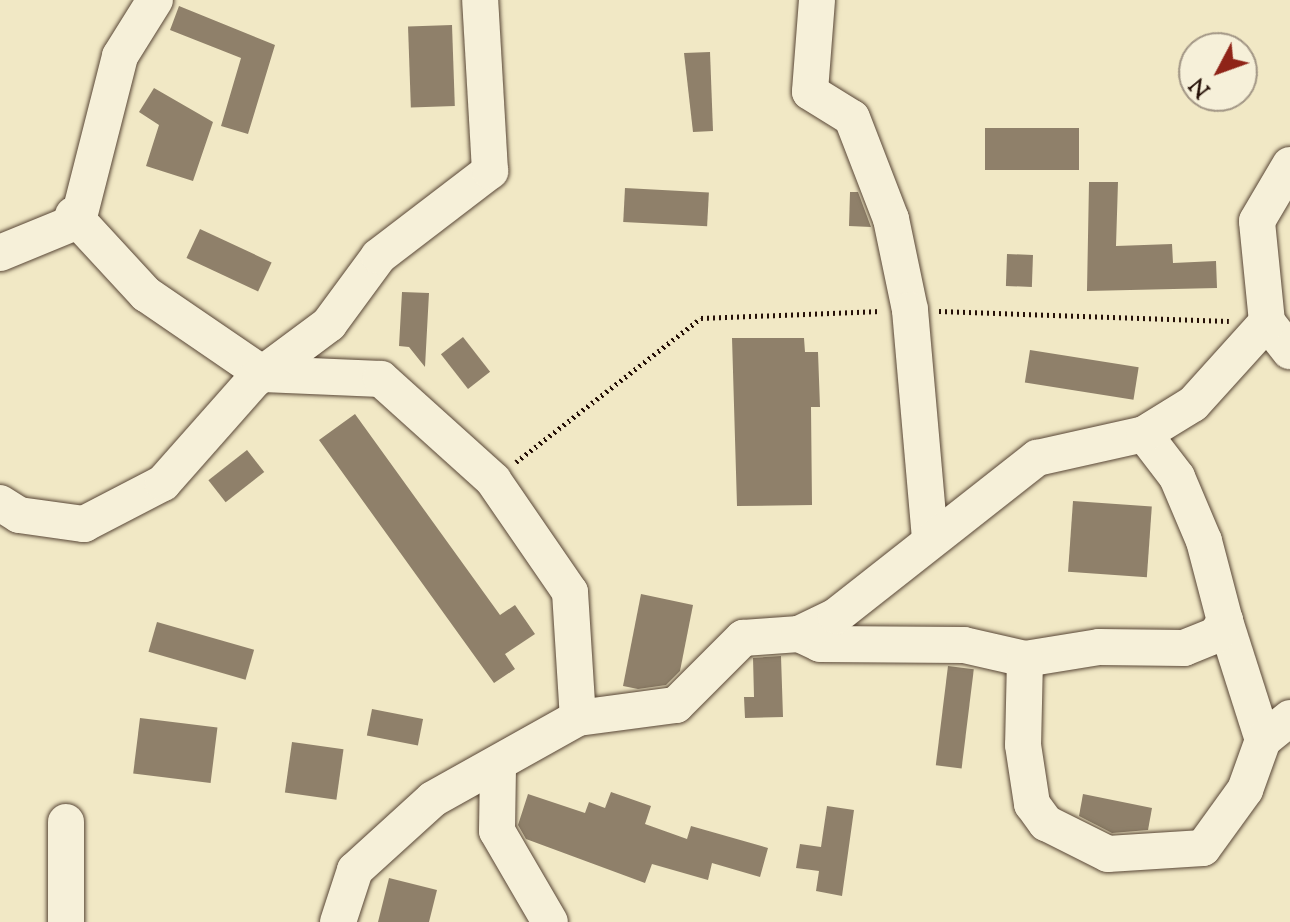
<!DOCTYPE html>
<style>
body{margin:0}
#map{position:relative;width:1290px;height:922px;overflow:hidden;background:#f1e8c5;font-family:"Sorts Mill Goudy",serif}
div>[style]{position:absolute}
.building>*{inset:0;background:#8f806a;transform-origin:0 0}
.path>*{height:5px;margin-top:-2.5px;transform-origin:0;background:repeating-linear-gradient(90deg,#251007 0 2px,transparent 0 6px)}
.roads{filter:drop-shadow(0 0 2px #584636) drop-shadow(0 0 2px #584636)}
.minor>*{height:36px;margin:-18px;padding:0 18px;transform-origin:18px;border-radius:18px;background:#f6f0d9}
span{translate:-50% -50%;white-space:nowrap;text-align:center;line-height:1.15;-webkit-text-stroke:7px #f6f0d9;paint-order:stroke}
.north{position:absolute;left:1178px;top:32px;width:80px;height:80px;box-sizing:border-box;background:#f6f0d9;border:2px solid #a29685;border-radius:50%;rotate:229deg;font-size:22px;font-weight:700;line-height:32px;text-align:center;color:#251007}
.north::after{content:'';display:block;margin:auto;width:28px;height:36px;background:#8f2418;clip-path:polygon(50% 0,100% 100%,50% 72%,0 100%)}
</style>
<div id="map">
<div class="building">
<i style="clip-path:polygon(179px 6px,275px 45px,248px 134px,221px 126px,241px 58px,170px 30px)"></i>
<i style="left:452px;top:25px;width:81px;height:44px;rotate:88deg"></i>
<i style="clip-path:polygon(710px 52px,713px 131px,693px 132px,684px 53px)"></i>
<i style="clip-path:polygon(154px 88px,213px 122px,193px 181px,146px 166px,159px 125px,139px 112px)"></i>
<i style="left:985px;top:128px;width:94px;height:42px"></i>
<i style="clip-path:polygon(1089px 182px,1118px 182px,1116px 246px,1172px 244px,1173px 263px,1216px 261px,1217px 288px,1087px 291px)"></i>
<i style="left:625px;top:188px;width:84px;height:34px;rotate:3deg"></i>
<i style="clip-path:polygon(850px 192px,858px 192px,871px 227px,849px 226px)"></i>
<i style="left:200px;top:229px;width:79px;height:32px;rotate:25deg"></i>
<i style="left:1007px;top:254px;width:26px;height:32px;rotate:2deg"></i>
<i style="clip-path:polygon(402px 292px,429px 293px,425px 367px,409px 347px,399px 346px)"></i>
<i style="left:463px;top:337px;width:44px;height:28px;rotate:52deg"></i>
<i style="clip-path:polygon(732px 338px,804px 338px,805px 352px,818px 352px,820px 407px,811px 407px,812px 505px,737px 506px)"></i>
<i style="left:1030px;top:350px;width:110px;height:33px;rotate:9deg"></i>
<i style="clip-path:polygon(355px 414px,500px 615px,515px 605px,535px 634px,505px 654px,515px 669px,494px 683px,319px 440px)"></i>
<i style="left:247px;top:450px;width:28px;height:49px;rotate:52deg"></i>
<i style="left:1073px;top:501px;width:79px;height:71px;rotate:4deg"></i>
<i style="clip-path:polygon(641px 594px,693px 605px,680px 671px,666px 685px,638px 689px,623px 686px)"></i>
<i style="left:157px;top:622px;width:101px;height:31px;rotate:16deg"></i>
<i style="clip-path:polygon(781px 656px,783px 717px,745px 718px,744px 697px,754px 697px,753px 658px)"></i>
<i style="left:948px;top:666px;width:26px;height:100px;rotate:7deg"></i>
<i style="left:372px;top:709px;width:52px;height:27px;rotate:11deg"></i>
<i style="left:140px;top:718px;width:78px;height:56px;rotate:7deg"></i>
<i style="left:292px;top:742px;width:52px;height:51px;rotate:8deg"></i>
<i style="clip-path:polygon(611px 792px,651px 806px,645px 824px,687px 839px,691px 826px,768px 848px,760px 877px,712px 863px,708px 880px,652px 864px,645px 883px,526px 839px,518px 825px,528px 794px,585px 813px,589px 802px,605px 808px)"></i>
<i style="clip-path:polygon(1083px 794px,1152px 808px,1148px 830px,1112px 833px,1079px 816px)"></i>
<i style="clip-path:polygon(827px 806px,854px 810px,842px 896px,816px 891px,819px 871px,796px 868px,800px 844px,821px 847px)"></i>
<i style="clip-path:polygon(389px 878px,437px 890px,429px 922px,378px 922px)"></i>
</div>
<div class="path">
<i style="left:939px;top:311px;width:290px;rotate:2deg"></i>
<i style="left:516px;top:462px;width:234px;rotate:-37.9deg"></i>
<i style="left:701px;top:318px;width:180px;rotate:-2.2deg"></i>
</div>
<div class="roads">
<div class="minor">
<i style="left:817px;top:0;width:92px;rotate:94.4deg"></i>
<i style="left:810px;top:92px;width:49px;rotate:31.8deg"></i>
<i style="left:852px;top:118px;width:108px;rotate:68.9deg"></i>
<i style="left:891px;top:219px;width:93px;rotate:78.2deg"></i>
<i style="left:910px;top:310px;width:229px;rotate:85deg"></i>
<i style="left:73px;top:215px;width:108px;rotate:47.3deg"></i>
<i style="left:146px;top:294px;width:142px;rotate:34.4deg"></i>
<i style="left:263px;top:374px;width:118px;rotate:2.4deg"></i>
<i style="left:381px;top:379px;width:151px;rotate:42deg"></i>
<i style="left:493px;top:480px;width:136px;rotate:55.5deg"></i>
<i style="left:570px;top:592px;width:126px;rotate:86.4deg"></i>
<i style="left:0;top:253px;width:84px;rotate:-22.3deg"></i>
<i style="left:78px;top:221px;width:170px;rotate:-75.7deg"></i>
<i style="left:120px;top:56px;width:66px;rotate:-58deg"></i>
<i style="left:1267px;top:322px;width:37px;rotate:52deg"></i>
<i style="left:0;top:503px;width:22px;rotate:32deg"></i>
<i style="left:19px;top:515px;width:66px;rotate:7.9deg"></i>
<i style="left:84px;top:524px;width:89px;rotate:-27.4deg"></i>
<i style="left:163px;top:483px;width:137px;rotate:-48.5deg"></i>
<i style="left:254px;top:380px;width:94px;rotate:-36.7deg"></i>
<i style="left:329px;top:324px;width:84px;rotate:-53.7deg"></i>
<i style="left:379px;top:256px;width:140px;rotate:-37.4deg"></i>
<i style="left:490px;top:171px;width:171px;rotate:-93.3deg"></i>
<i style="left:1225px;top:621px;width:125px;rotate:72.3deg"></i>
<i style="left:799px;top:634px;width:23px;rotate:25deg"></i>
<i style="left:820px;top:644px;width:144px;rotate:0.4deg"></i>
<i style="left:964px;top:645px;width:63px;rotate:12.9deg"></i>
<i style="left:1025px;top:659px;width:75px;rotate:-9.2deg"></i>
<i style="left:1099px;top:647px;width:85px;rotate:0.7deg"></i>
<i style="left:1184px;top:648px;width:35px;rotate:-22deg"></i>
<i style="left:1216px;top:635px;width:17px;rotate:-57deg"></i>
<i style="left:1225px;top:621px;width:83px;rotate:-104.7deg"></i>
<i style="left:1204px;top:541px;width:69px;rotate:-112.9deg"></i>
<i style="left:1177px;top:477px;width:54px;rotate:-127.5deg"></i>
<i style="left:1025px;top:659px;width:86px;rotate:91.3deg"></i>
<i style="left:1023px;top:745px;width:60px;rotate:81.3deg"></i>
<i style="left:1032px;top:804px;width:24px;rotate:54deg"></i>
<i style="left:1046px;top:823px;width:69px;rotate:26.6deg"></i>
<i style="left:1108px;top:854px;width:95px;rotate:-3.6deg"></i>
<i style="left:1203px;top:848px;width:72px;rotate:-54.1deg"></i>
<i style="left:1245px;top:790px;width:53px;rotate:-70.2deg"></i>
<i style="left:1263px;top:740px;width:35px;rotate:-39deg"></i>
<i style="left:498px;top:767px;width:64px;rotate:90.9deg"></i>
<i style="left:497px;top:831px;width:105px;rotate:59.8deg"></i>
<i style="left:66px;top:822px;width:100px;rotate:90deg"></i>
<i style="left:338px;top:922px;width:55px;rotate:-71.9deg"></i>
<i style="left:355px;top:870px;width:105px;rotate:-42.3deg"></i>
<i style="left:433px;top:799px;width:166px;rotate:-29.2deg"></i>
<i style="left:578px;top:718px;width:99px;rotate:-7.6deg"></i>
<i style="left:676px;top:705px;width:95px;rotate:-45deg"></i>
<i style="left:743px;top:638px;width:56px;rotate:-4.1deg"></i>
<i style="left:799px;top:634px;width:41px;rotate:-25.9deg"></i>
<i style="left:836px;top:616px;width:256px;rotate:-38.2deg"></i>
<i style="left:1037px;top:458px;width:110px;rotate:-12.6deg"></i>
<i style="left:1144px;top:434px;width:57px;rotate:-31.5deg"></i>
<i style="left:1193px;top:404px;width:110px;rotate:-47.9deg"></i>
<i style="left:1267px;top:322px;width:101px;rotate:-95.7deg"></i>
<i style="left:1257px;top:221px;width:65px;rotate:-59.5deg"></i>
</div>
</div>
<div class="north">N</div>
</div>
